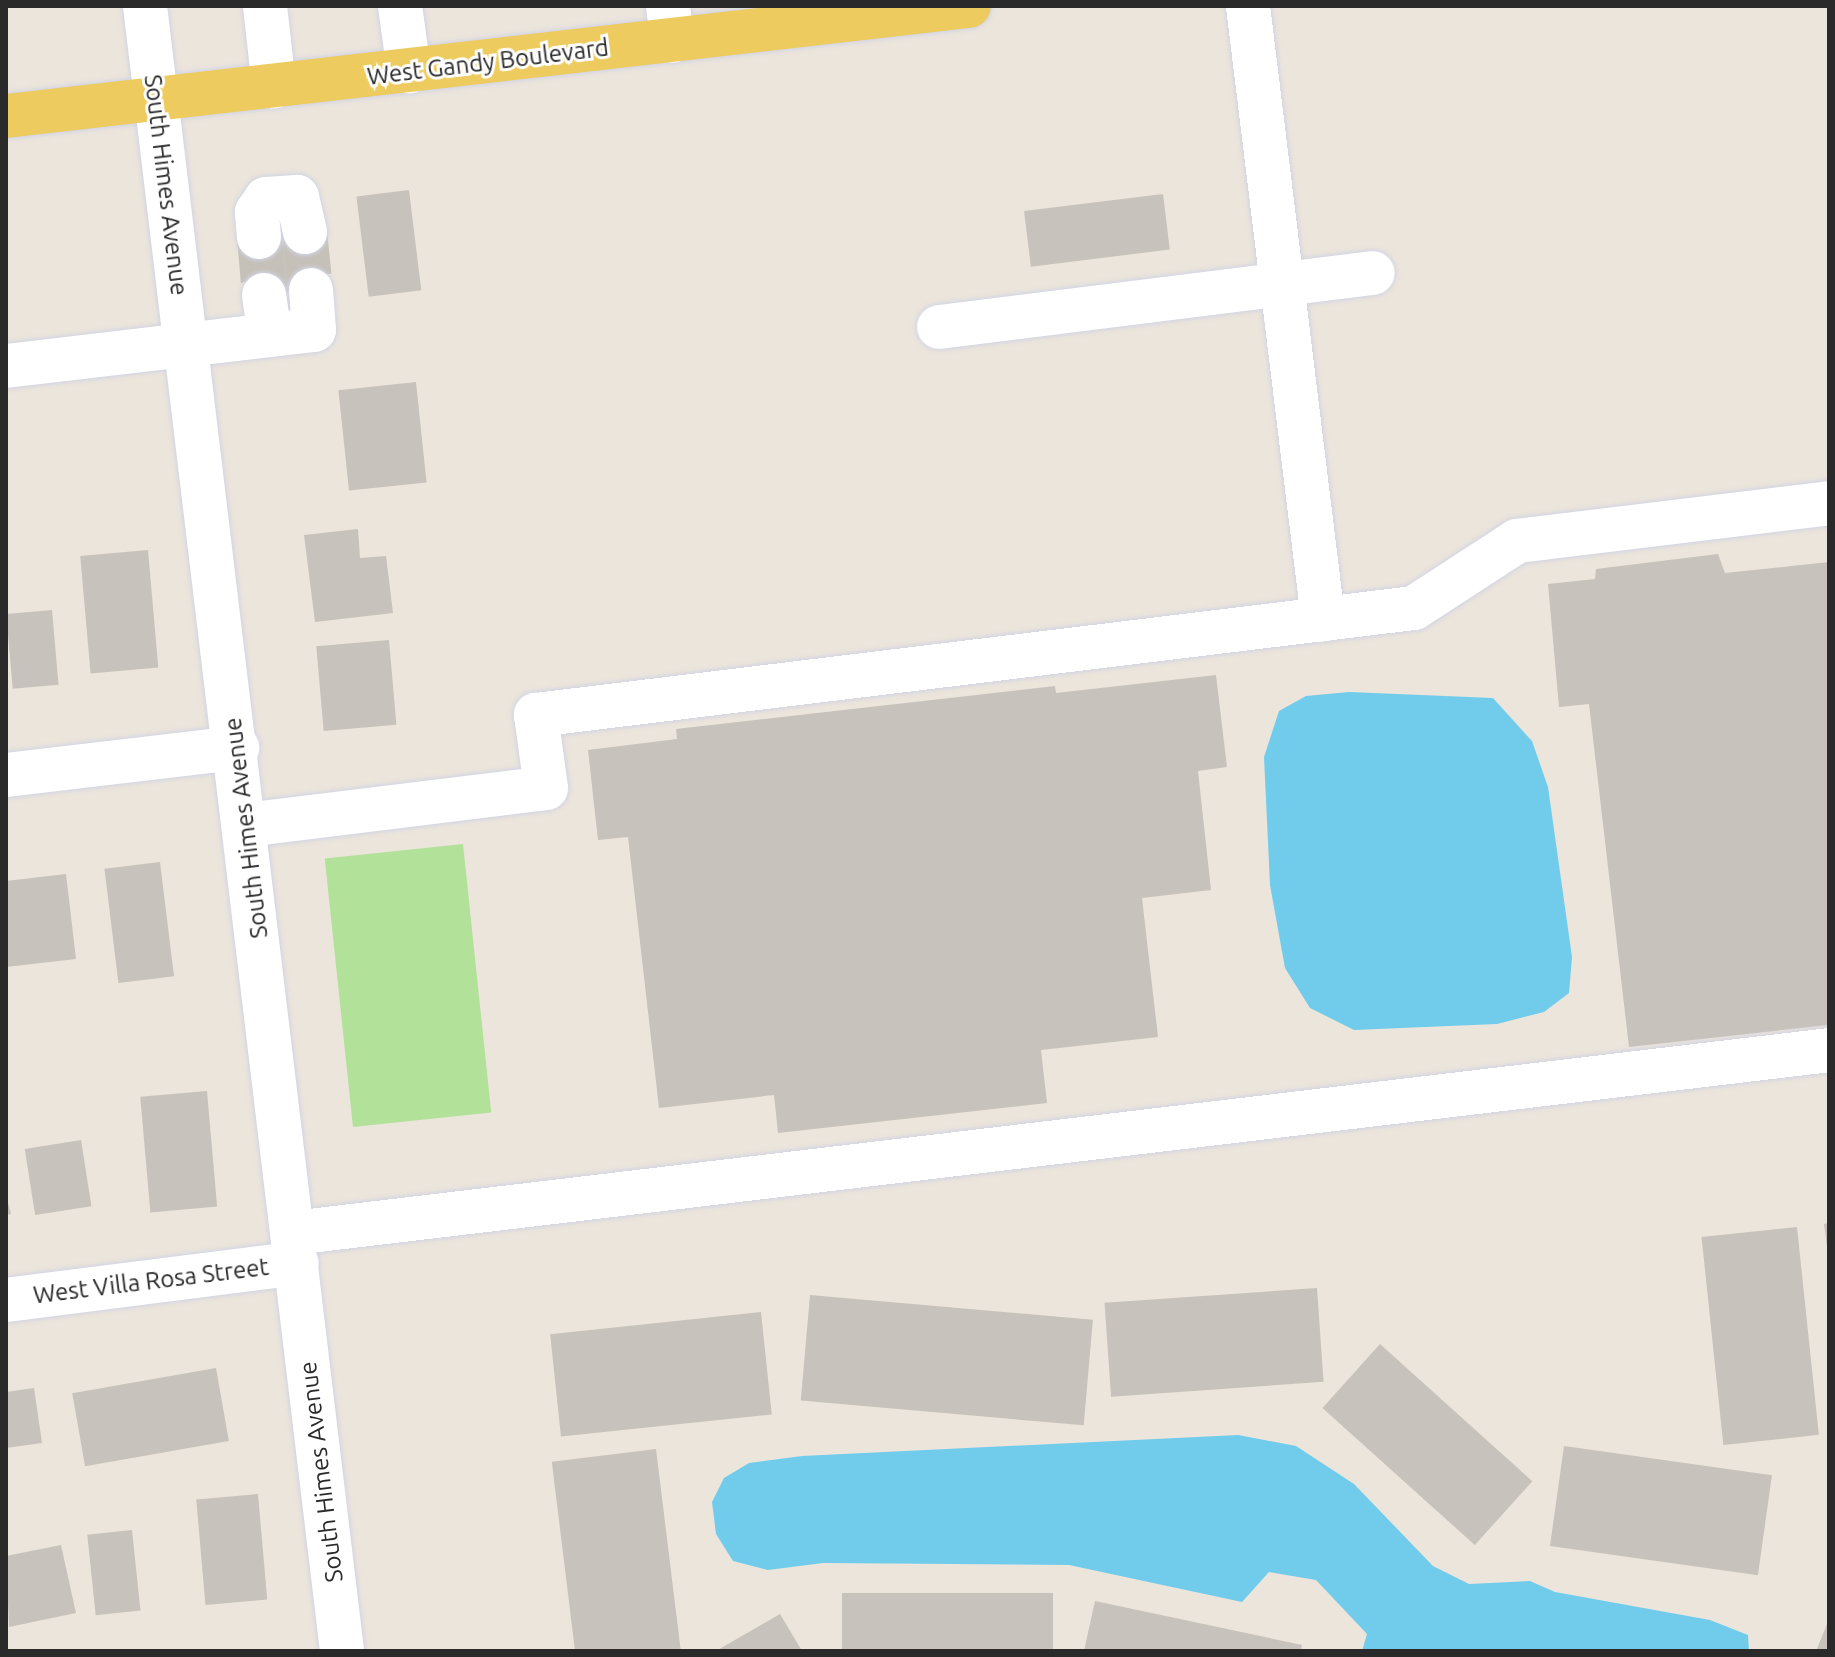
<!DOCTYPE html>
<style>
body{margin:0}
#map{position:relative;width:1835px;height:1657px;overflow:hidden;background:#ece5dc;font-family:Ubuntu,sans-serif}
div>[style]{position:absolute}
.green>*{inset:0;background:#b2e199;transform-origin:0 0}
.water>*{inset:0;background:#71ccec}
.building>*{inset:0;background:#c7c2bb;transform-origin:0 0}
.minor-tunnel>*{height:44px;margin-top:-22px;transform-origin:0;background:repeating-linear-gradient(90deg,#c5c0b8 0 44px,transparent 0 66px)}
.roads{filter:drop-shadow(0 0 2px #d1d4e2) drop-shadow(0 0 2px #d1d4e2)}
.minor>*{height:44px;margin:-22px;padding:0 22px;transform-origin:22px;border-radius:22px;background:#fff}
.major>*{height:44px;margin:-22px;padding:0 22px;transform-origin:22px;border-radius:22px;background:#edcb5f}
span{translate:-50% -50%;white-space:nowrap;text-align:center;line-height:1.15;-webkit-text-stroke:6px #fff;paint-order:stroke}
.street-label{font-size:24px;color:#2a2a2a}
.frame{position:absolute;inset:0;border:8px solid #2a2a2a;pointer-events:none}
</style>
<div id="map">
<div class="green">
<i style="left:463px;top:844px;width:270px;height:139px;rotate:84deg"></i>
</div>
<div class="water">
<i style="clip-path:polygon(1349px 692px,1493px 698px,1532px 741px,1548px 787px,1572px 957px,1569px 993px,1544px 1012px,1497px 1024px,1354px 1030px,1310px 1008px,1285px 968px,1270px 885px,1264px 757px,1279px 711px,1306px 696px)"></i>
<i style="clip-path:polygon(1238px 1435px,1296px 1446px,1354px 1484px,1433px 1566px,1469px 1584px,1530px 1581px,1555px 1592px,1710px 1620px,1748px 1635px,1749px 1651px,1362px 1651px,1367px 1634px,1316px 1580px,1269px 1572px,1242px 1602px,1069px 1565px,823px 1563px,768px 1570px,733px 1561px,716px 1534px,712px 1502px,724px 1478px,749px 1463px,802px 1456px)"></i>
</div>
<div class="building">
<i style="left:409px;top:190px;width:101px;height:53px;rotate:83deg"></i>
<i style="left:1163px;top:194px;width:56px;height:140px;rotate:83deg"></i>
<i style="left:320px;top:230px;width:58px;height:74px;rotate:83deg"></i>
<i style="left:416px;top:382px;width:101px;height:78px;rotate:84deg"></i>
<i style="clip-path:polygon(358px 529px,360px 558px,386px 556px,393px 613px,315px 622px,304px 535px)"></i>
<i style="left:148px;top:550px;width:118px;height:68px;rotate:85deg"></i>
<i style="clip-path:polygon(1718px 554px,1725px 573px,1829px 562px,1829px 1025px,1629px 1047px,1589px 704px,1559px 707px,1548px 584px,1595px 579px,1596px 569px)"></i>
<i style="left:52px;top:610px;width:75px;height:46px;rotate:85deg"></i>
<i style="left:389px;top:640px;width:85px;height:73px;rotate:85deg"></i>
<i style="clip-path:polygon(1216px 675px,1227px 767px,1198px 771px,1211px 890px,1142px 898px,1158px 1037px,1041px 1050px,1047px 1103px,778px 1133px,774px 1095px,659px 1108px,628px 837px,598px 840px,588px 750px,677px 739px,676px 729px,1055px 686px,1056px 693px)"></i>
<i style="left:160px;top:862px;width:115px;height:56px;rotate:83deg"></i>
<i style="clip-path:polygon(66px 874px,76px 959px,6px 967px,6px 881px)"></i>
<i style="left:207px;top:1091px;width:116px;height:67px;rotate:85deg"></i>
<i style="left:81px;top:1140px;width:67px;height:57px;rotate:81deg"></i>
<i style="clip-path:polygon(6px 1195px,11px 1214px,6px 1215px)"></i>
<i style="clip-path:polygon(1829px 1223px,1829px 1246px,1827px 1247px,1824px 1224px)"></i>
<i style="left:1797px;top:1227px;width:209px;height:96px;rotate:84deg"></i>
<i style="left:1317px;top:1288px;width:94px;height:213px;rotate:86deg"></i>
<i style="left:810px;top:1295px;width:284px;height:106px;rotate:5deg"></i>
<i style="left:761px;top:1312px;width:103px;height:212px;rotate:84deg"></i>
<i style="left:1380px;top:1344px;width:205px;height:86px;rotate:42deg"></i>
<i style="left:216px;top:1368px;width:74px;height:146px;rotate:80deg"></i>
<i style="clip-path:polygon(34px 1388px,42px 1443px,6px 1448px,6px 1392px)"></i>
<i style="left:1564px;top:1446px;width:210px;height:101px;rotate:8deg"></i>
<i style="left:656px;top:1449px;width:203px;height:105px;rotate:83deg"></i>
<i style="left:258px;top:1494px;width:106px;height:62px;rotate:85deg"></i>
<i style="left:132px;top:1530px;width:81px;height:45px;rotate:84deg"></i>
<i style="clip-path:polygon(61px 1545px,76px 1613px,9px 1627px,6px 1556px)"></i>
<i style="left:842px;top:1593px;width:211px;height:58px"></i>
<i style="clip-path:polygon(1095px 1601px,1302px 1645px,1301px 1651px,1084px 1651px)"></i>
<i style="clip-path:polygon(780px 1614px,802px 1651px,716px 1651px)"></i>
<i style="clip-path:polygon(1829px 1619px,1829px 1651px,1816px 1651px)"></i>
</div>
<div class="minor-tunnel">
<i style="left:305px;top:232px;width:58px;rotate:84.1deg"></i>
<i style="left:259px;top:237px;width:58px;rotate:85.1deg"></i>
</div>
<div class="roads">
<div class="minor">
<i style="left:145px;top:6px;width:1657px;rotate:83.17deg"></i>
<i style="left:265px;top:6px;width:81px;rotate:83.6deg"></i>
<i style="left:400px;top:6px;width:66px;rotate:82.1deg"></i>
<i style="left:668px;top:6px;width:35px;rotate:83deg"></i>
<i style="left:1248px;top:6px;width:618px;rotate:83.02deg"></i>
<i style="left:259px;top:237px;width:25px;rotate:-95deg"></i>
<i style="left:257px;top:212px;width:16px;rotate:-55deg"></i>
<i style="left:266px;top:199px;width:31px;rotate:-4deg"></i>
<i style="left:297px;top:197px;width:36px;rotate:77deg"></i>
<i style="left:264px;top:295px;width:40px;rotate:81.5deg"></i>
<i style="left:939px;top:327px;width:437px;rotate:-7.1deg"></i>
<i style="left:6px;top:366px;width:310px;rotate:-6.7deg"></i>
<i style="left:314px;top:330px;width:40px;rotate:-94.3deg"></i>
<i style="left:6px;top:775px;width:233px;rotate:-6.7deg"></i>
<i style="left:246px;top:825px;width:302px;rotate:-7deg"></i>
<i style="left:546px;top:788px;width:74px;rotate:-97.8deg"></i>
<i style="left:536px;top:715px;width:884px;rotate:-6.95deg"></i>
<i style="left:1414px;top:608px;width:123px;rotate:-33deg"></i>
<i style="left:1517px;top:541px;width:314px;rotate:-6.9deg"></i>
<i style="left:293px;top:1233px;width:1547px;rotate:-6.79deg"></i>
<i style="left:6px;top:1300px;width:293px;rotate:-7.2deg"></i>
</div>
<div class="major">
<i style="left:6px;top:116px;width:969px;rotate:-6.52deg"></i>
</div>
</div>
<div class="street-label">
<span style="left:488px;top:62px;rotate:-7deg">West Gandy Boulevard</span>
<span style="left:166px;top:185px;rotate:83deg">South Himes Avenue</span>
<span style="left:246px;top:828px;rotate:-97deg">South Himes Avenue</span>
<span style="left:151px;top:1281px;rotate:-7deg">West Villa Rosa Street</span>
<span style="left:321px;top:1472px;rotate:-97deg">South Himes Avenue</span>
</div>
<div class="frame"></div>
</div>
